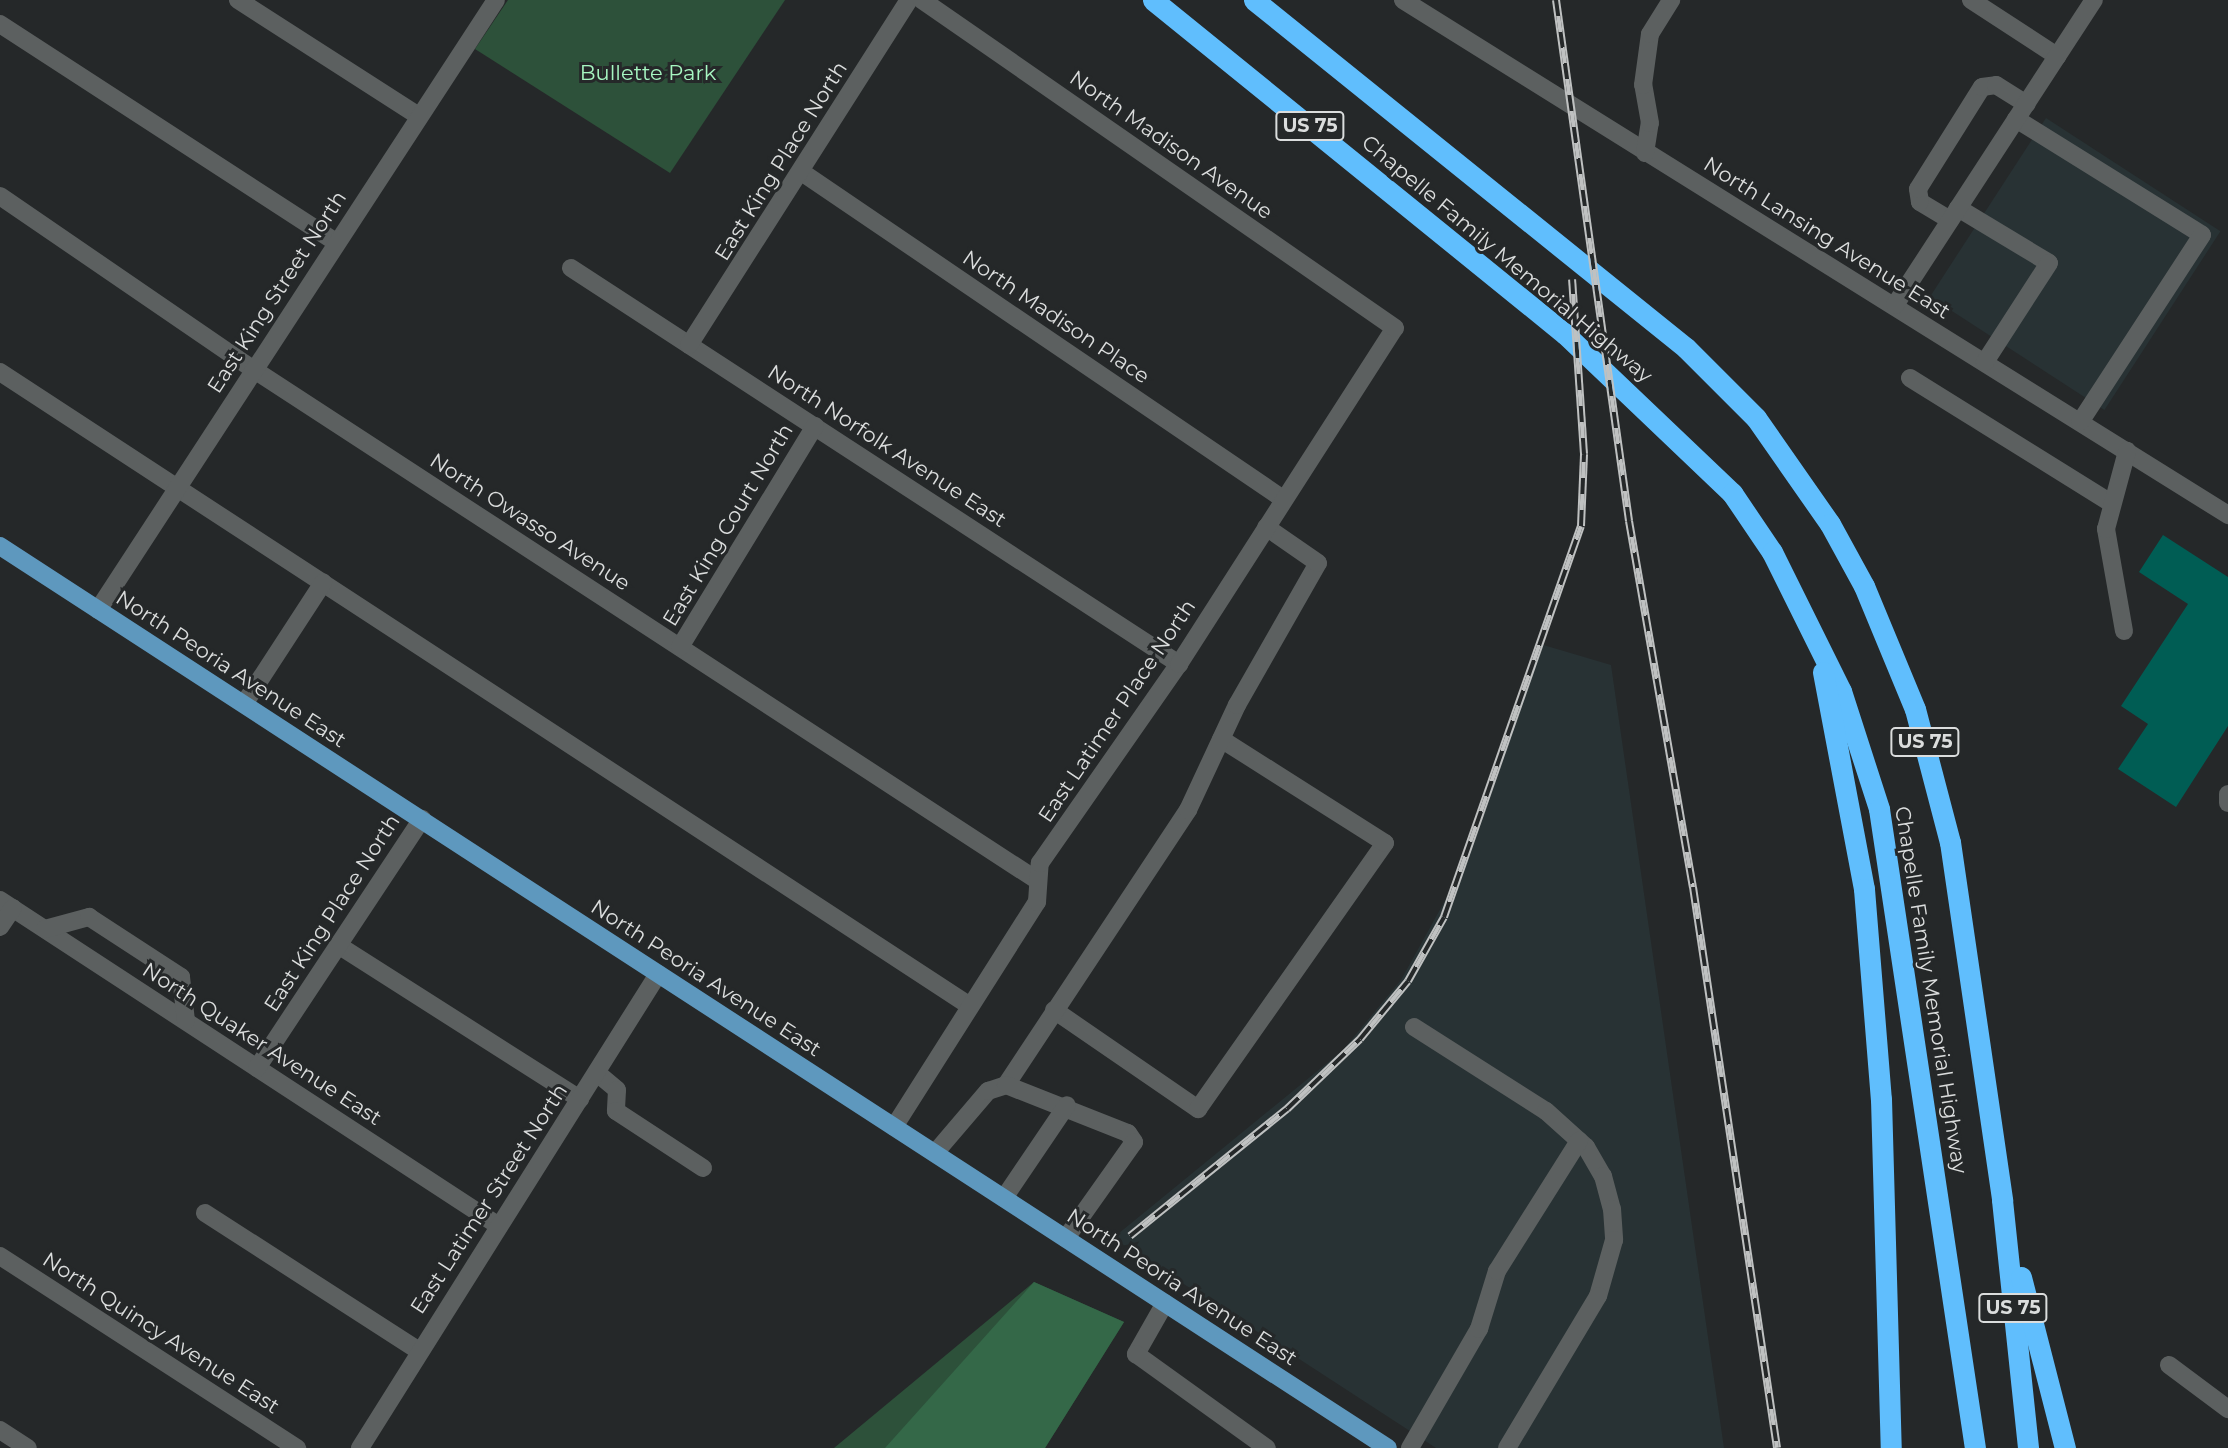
<!DOCTYPE html>
<style>
body{margin:0}
#map{position:relative;width:2228px;height:1448px;overflow:hidden;background:#252829;font-family:Montserrat,sans-serif}
div>[style]{position:absolute}
.built>*{inset:0;background:#283234;transform-origin:0 0}
.green>*{inset:0;background:#2d513a}
.forest>*{inset:0;background:#346848}
.building>*{inset:0;background:#005d54}
.minor>*{height:18px;margin:-9px;padding:0 9px;transform-origin:9px;border-radius:9px;background:#5c6060}
.major>*{height:18px;margin:-9px;padding:0 9px;transform-origin:9px;border-radius:9px;background:#5e98be}
.highway>*{height:21px;margin:-10.5px;padding:0 10.5px;transform-origin:10.5px;border-radius:10.5px;background:#60befd}
.rail>*{height:8px;margin-top:-4px;transform-origin:0;background:repeating-linear-gradient(90deg,#252829 0 16px,#bfc1c1 0 32px);box-sizing:border-box;border-block:2px solid #bfc1c1}
span{translate:-50% -50%;white-space:nowrap;text-align:center;line-height:1.15;-webkit-text-stroke:6px #252829;paint-order:stroke}
.shield-label span{padding:2px 5px;background:#252829;border:2px solid;border-radius:5px;-webkit-text-stroke-width:0}
.shield-label{font-size:19px;color:#dbdddd;font-weight:700}
.park-label{font-size:21px;color:#a6f6c1}
.street-label{font-size:21px;color:#dbdddd}
</style>
<div id="map">
<div class="built">
<i style="left:2046px;top:118px;width:208px;height:213px;rotate:33deg"></i>
<i style="clip-path:polygon(1540px 644px,1611px 665px,1724px 1448px,1436px 1448px,1113px 1238px,1343px 1050px,1401px 980px,1458px 877px)"></i>
</div>
<div class="green">
<i style="clip-path:polygon(508px 0,785px 0,670px 173px,475px 49px)"></i>
<i style="clip-path:polygon(1034px 1282px,1124px 1322px,1045px 1448px,834px 1448px)"></i>
</div>
<div class="forest">
<i style="clip-path:polygon(1034px 1282px,1124px 1322px,1045px 1448px,885px 1448px)"></i>
</div>
<div class="building">
<i style="clip-path:polygon(2163px 535px,2228px 577px,2228px 726px,2176px 807px,2118px 769px,2148px 724px,2121px 706px,2188px 604px,2139px 572px)"></i>
</div>
<div class="minor">
<i style="left:238px;top:0;width:213px;rotate:32.7deg"></i>
<i style="left:1403px;top:0;width:973px;rotate:31.97deg"></i>
<i style="left:1971px;top:0;width:103px;rotate:33.1deg"></i>
<i style="left:0;top:24px;width:401px;rotate:33deg"></i>
<i style="left:2016px;top:119px;width:219px;rotate:31.9deg"></i>
<i style="left:2202px;top:235px;width:223px;rotate:123.1deg"></i>
<i style="left:1645px;top:153px;width:30px;rotate:-81deg"></i>
<i style="left:1650px;top:123px;width:39px;rotate:-100deg"></i>
<i style="left:1643px;top:85px;width:51px;rotate:-82.2deg"></i>
<i style="left:1650px;top:34px;width:40px;rotate:-58deg"></i>
<i style="left:803px;top:173px;width:580px;rotate:34.18deg"></i>
<i style="left:0;top:196px;width:306px;rotate:34.4deg"></i>
<i style="left:253px;top:369px;width:937px;rotate:33.11deg"></i>
<i style="left:1958px;top:208px;width:106px;rotate:31.1deg"></i>
<i style="left:2049px;top:263px;width:118px;rotate:122.9deg"></i>
<i style="left:1950px;top:220px;width:35px;rotate:-149deg"></i>
<i style="left:1920px;top:202px;width:13px;rotate:-99deg"></i>
<i style="left:1918px;top:189px;width:120px;rotate:-57.9deg"></i>
<i style="left:1982px;top:87px;width:14px;rotate:-8deg"></i>
<i style="left:1996px;top:85px;width:36px;rotate:32deg"></i>
<i style="left:571px;top:268px;width:726px;rotate:33.08deg"></i>
<i style="left:1895px;top:305px;width:364px;rotate:-56.9deg"></i>
<i style="left:689px;top:345px;width:409px;rotate:-57.5deg"></i>
<i style="left:0;top:372px;width:1159px;rotate:33.17deg"></i>
<i style="left:1910px;top:378px;width:237px;rotate:31.9deg"></i>
<i style="left:98px;top:610px;width:728px;rotate:-56.88deg"></i>
<i style="left:2124px;top:631px;width:104px;rotate:-100deg"></i>
<i style="left:2106px;top:529px;width:81px;rotate:-74.9deg"></i>
<i style="left:680px;top:647px;width:259px;rotate:-58.6deg"></i>
<i style="left:244px;top:704px;width:145px;rotate:-56.9deg"></i>
<i style="left:2228px;top:794px;width:9px;rotate:90deg"></i>
<i style="left:0;top:900px;width:596px;rotate:33.16deg"></i>
<i style="left:0;top:927px;width:23px;rotate:-56deg"></i>
<i style="left:45px;top:929px;width:46px;rotate:-15.3deg"></i>
<i style="left:89px;top:917px;width:110px;rotate:33.1deg"></i>
<i style="left:181px;top:977px;width:44px;rotate:83.5deg"></i>
<i style="left:338px;top:945px;width:287px;rotate:32.5deg"></i>
<i style="left:1054px;top:1010px;width:175px;rotate:34.5deg"></i>
<i style="left:1198px;top:1109px;width:325px;rotate:-54.9deg"></i>
<i style="left:1385px;top:843px;width:194px;rotate:-147.6deg"></i>
<i style="left:1414px;top:1027px;width:156px;rotate:32.5deg"></i>
<i style="left:1546px;top:1111px;width:54px;rotate:42deg"></i>
<i style="left:1586px;top:1147px;width:34px;rotate:60deg"></i>
<i style="left:1603px;top:1176px;width:34px;rotate:75deg"></i>
<i style="left:1612px;top:1209px;width:31px;rotate:86deg"></i>
<i style="left:1614px;top:1240px;width:58px;rotate:105.9deg"></i>
<i style="left:1598px;top:1296px;width:177px;rotate:120.9deg"></i>
<i style="left:257px;top:1068px;width:299px;rotate:-56.5deg"></i>
<i style="left:597px;top:1073px;width:26px;rotate:40deg"></i>
<i style="left:617px;top:1090px;width:21px;rotate:93deg"></i>
<i style="left:616px;top:1111px;width:104px;rotate:33.2deg"></i>
<i style="left:1006px;top:1085px;width:330px;rotate:-56.5deg"></i>
<i style="left:1188px;top:810px;width:116px;rotate:-65deg"></i>
<i style="left:1237px;top:705px;width:163px;rotate:-60.3deg"></i>
<i style="left:1318px;top:563px;width:63px;rotate:-145.3deg"></i>
<i style="left:894px;top:1127px;width:267px;rotate:-57.6deg"></i>
<i style="left:1037px;top:902px;width:39px;rotate:-86deg"></i>
<i style="left:1040px;top:863px;width:243px;rotate:-55.1deg"></i>
<i style="left:1179px;top:664px;width:399px;rotate:-57.3deg"></i>
<i style="left:1395px;top:328px;width:576px;rotate:-145.26deg"></i>
<i style="left:935px;top:1153px;width:82px;rotate:-49.5deg"></i>
<i style="left:988px;top:1091px;width:19px;rotate:-18deg"></i>
<i style="left:1006px;top:1085px;width:131px;rotate:21.5deg"></i>
<i style="left:1128px;top:1133px;width:11px;rotate:56deg"></i>
<i style="left:1134px;top:1142px;width:118px;rotate:125.3deg"></i>
<i style="left:1004px;top:1198px;width:112px;rotate:-55.9deg"></i>
<i style="left:205px;top:1213px;width:255px;rotate:32.8deg"></i>
<i style="left:0;top:1256px;width:354px;rotate:32.9deg"></i>
<i style="left:1165px;top:1303px;width:59px;rotate:119.6deg"></i>
<i style="left:1136px;top:1354px;width:161px;rotate:35.7deg"></i>
<i style="left:2169px;top:1365px;width:74px;rotate:36.7deg"></i>
<i style="left:0;top:1430px;width:33px;rotate:33deg"></i>
<i style="left:360px;top:1448px;width:560px;rotate:-57.84deg"></i>
<i style="left:1410px;top:1448px;width:138px;rotate:-59.9deg"></i>
<i style="left:1479px;top:1329px;width:61px;rotate:-72.8deg"></i>
<i style="left:1497px;top:1271px;width:154px;rotate:-57.8deg"></i>
</div>
<div class="major">
<i style="left:0;top:546px;width:1655px;rotate:33.02deg"></i>
</div>
<div class="highway">
<i style="left:1153px;top:0;width:530px;rotate:39.03deg"></i>
<i style="left:1565px;top:334px;width:231px;rotate:43.6deg"></i>
<i style="left:1732px;top:493px;width:71px;rotate:55.9deg"></i>
<i style="left:1772px;top:552px;width:155px;rotate:63.6deg"></i>
<i style="left:1841px;top:691px;width:124px;rotate:72.1deg"></i>
<i style="left:1879px;top:809px;width:646px;rotate:81.46deg"></i>
<i style="left:1254px;top:0;width:555px;rotate:38.85deg"></i>
<i style="left:1686px;top:348px;width:99px;rotate:45deg"></i>
<i style="left:1756px;top:418px;width:129px;rotate:55.1deg"></i>
<i style="left:1830px;top:524px;width:71px;rotate:61.3deg"></i>
<i style="left:1864px;top:586px;width:133px;rotate:67.5deg"></i>
<i style="left:1915px;top:709px;width:138px;rotate:75.3deg"></i>
<i style="left:1950px;top:842px;width:362px;rotate:81.7deg"></i>
<i style="left:2002px;top:1200px;width:249px;rotate:84deg"></i>
<i style="left:1823px;top:672px;width:221px;rotate:79.3deg"></i>
<i style="left:1864px;top:889px;width:211px;rotate:85.4deg"></i>
<i style="left:1881px;top:1099px;width:349px;rotate:88.4deg"></i>
<i style="left:2021px;top:1277px;width:177px;rotate:75.6deg"></i>
</div>
<div class="rail">
<i style="left:1556px;top:0;width:526px;rotate:82.02deg"></i>
<i style="left:1629px;top:521px;width:372px;rotate:80.1deg"></i>
<i style="left:1693px;top:887px;width:567px;rotate:81.48deg"></i>
<i style="left:1130px;top:1236px;width:202px;rotate:-39deg"></i>
<i style="left:1287px;top:1109px;width:101px;rotate:-43.8deg"></i>
<i style="left:1360px;top:1039px;width:75px;rotate:-50.4deg"></i>
<i style="left:1408px;top:981px;width:73px;rotate:-60.6deg"></i>
<i style="left:1444px;top:917px;width:414px;rotate:-70.7deg"></i>
<i style="left:1581px;top:526px;width:72px;rotate:-87.6deg"></i>
<i style="left:1584px;top:454px;width:175px;rotate:-93.9deg"></i>
</div>
<div class="shield-label">
<span style="left:1310px;top:126px">US 75</span>
<span style="left:1925px;top:742px">US 75</span>
<span style="left:2013px;top:1308px">US 75</span>
</div>
<div class="park-label">
<span style="left:648px;top:73px">Bullette Park</span>
</div>
<div class="street-label">
<span style="left:1171px;top:145px;rotate:35deg">North Madison Avenue</span>
<span style="left:781px;top:161px;rotate:-58deg">East King Place North</span>
<span style="left:1827px;top:238px;rotate:32deg">North Lansing Avenue East</span>
<span style="left:1507px;top:259px;rotate:40deg">Chapelle Family Memorial Highway</span>
<span style="left:277px;top:292px;rotate:-57deg">East King Street North</span>
<span style="left:1056px;top:317px;rotate:34deg">North Madison Place</span>
<span style="left:887px;top:446px;rotate:33deg">North Norfolk Avenue East</span>
<span style="left:530px;top:522px;rotate:33deg">North Owasso Avenue</span>
<span style="left:728px;top:525px;rotate:-59deg">East King Court North</span>
<span style="left:231px;top:669px;rotate:33deg">North Peoria Avenue East</span>
<span style="left:1117px;top:711px;rotate:-56deg">East Latimer Place North</span>
<span style="left:332px;top:913px;rotate:-57deg">East King Place North</span>
<span style="left:706px;top:978px;rotate:33deg">North Peoria Avenue East</span>
<span style="left:1931px;top:990px;rotate:81deg">Chapelle Family Memorial Highway</span>
<span style="left:262px;top:1044px;rotate:33deg">North Quaker Avenue East</span>
<span style="left:489px;top:1199px;rotate:-57deg">East Latimer Street North</span>
<span style="left:1182px;top:1287px;rotate:33deg">North Peoria Avenue East</span>
<span style="left:161px;top:1333px;rotate:33deg">North Quincy Avenue East</span>
</div>
</div>
